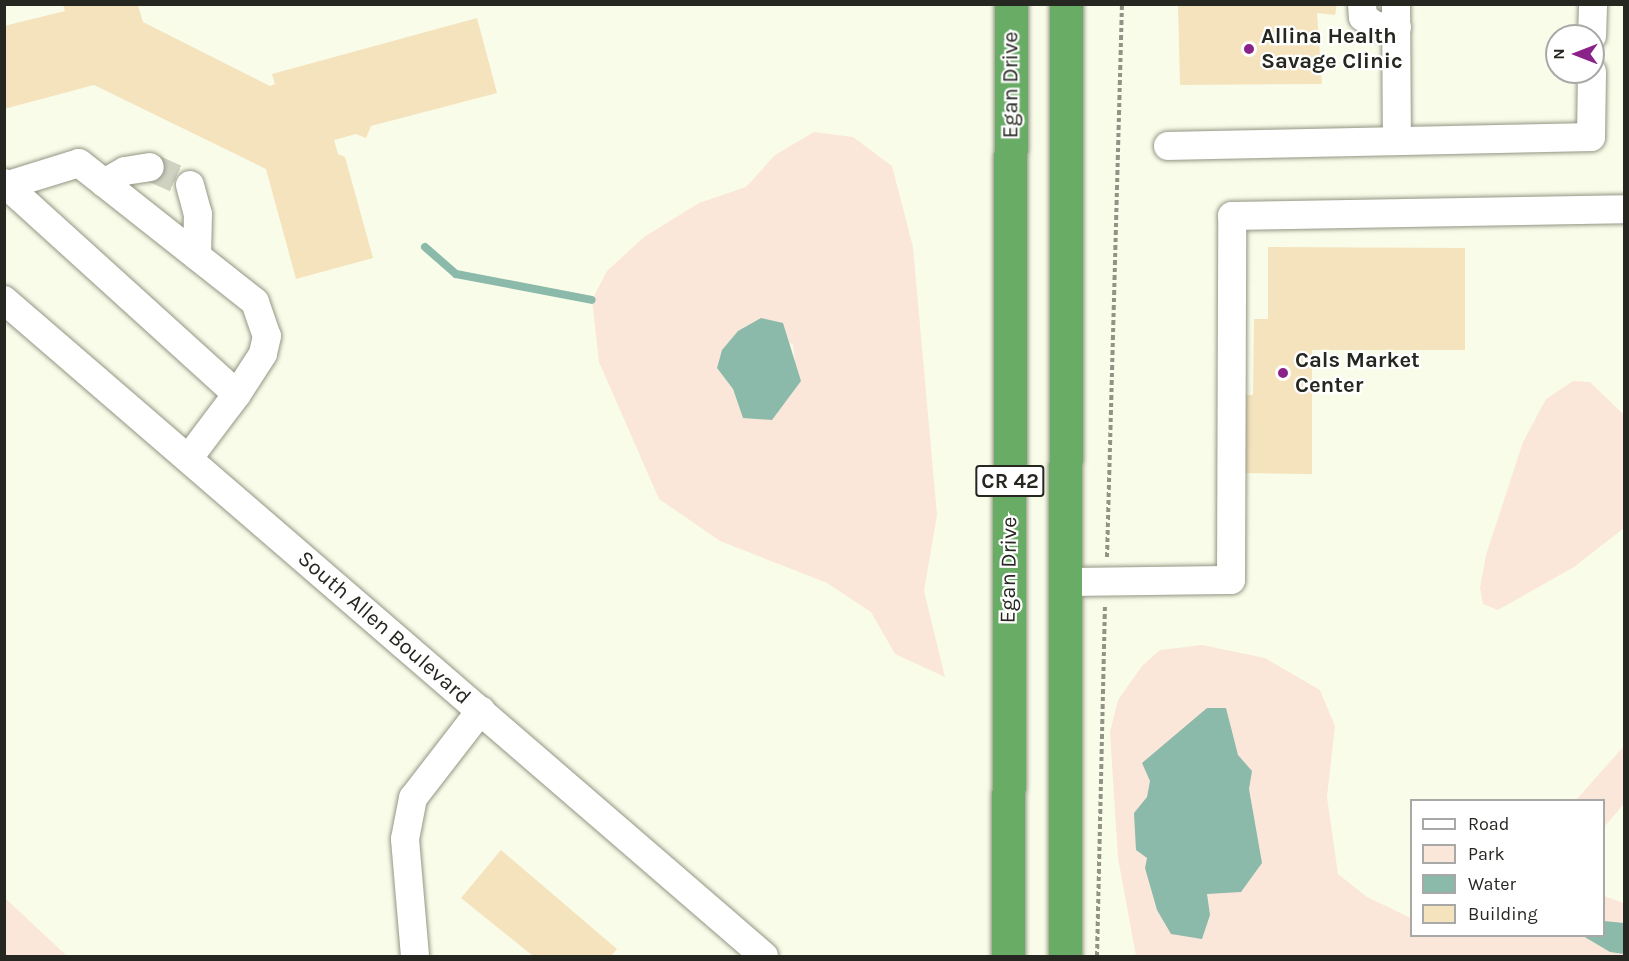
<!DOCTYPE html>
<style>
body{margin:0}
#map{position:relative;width:1629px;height:961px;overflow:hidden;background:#f9fce9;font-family:Karla,sans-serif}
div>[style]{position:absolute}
.green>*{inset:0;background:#fbe7d9}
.water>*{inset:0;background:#8bb9aa}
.stream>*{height:8px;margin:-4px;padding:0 4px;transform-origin:4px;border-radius:4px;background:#8bb9aa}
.building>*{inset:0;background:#f5e3bd}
.minor-tunnel>*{height:28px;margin-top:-14px;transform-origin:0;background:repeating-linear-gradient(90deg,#cfd1c1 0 28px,transparent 0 42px)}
.path>*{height:4px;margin-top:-2px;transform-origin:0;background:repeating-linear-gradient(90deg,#919386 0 4.5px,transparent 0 7.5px)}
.roads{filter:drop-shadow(0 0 2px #939684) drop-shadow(0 0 2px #939684)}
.minor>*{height:28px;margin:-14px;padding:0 14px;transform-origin:14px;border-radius:14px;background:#fff}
.highway>*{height:33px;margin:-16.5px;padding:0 16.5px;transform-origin:16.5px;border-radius:16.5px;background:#69ac66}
.dots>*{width:16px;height:16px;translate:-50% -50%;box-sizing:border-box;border:3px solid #fff;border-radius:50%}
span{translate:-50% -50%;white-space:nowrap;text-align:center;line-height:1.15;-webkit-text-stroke:4.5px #fff;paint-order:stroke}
.shield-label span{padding:2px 4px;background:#fff;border:2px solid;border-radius:4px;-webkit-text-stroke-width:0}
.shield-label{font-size:21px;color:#262720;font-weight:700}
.poi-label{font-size:22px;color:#262720;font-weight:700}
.left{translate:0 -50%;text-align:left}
.street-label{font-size:22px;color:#262720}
.frame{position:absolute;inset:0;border:6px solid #262720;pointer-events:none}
.legend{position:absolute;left:1410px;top:799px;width:195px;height:138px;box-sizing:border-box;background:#fff;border:2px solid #a8a9a6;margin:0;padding:8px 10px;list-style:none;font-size:18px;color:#262720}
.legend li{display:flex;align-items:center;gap:12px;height:30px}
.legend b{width:30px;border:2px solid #a8a9a6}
.north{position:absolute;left:1545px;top:24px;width:60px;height:60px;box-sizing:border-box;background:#fff;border:2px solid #a8a9a6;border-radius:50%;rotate:270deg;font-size:16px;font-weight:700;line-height:24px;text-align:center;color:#262720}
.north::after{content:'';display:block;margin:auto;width:21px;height:27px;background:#8a2389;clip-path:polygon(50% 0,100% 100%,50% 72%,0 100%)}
</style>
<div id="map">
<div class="green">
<i style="clip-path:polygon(evenodd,814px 132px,853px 137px,892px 166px,913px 247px,937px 515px,924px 591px,945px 677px,895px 654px,871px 612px,827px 583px,720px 541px,659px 499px,599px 362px,592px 300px,607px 271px,644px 237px,699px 203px,746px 187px,775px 155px,814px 132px,738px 331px,793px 344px,795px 362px,743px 418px,733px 389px,717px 368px,723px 349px,738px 331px)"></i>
<i style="clip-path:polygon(1573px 381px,1590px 382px,1624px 415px,1624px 528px,1574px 567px,1498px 610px,1483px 604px,1480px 588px,1486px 555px,1523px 442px,1546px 399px)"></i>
<i style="clip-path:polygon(1202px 645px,1265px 658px,1320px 690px,1335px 726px,1327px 797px,1338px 874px,1367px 897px,1411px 918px,1412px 936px,1604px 936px,1604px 896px,1624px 903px,1624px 956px,1136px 956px,1118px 858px,1110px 732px,1118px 700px,1142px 666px,1160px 650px)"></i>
<i style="clip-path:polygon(1624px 746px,1624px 804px,1604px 827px,1604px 800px,1576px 800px)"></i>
<i style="clip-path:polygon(5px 898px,67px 956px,5px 956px)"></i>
</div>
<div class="water">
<i style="clip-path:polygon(761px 318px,783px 323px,801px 381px,772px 420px,743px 418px,733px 389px,717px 368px,722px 350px,738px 331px)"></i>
<i style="clip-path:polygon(1207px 708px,1226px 708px,1238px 755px,1252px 771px,1249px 789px,1262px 863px,1241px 892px,1207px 894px,1210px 915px,1202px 939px,1171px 934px,1157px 910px,1145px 868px,1147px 858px,1136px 850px,1134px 813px,1147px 797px,1150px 781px,1142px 763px)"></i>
<i style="clip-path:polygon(1604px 921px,1624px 923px,1624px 954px,1610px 952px,1583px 936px,1604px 936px)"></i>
</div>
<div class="stream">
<i style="left:425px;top:247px;width:41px;rotate:41.1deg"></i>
<i style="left:456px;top:274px;width:138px;rotate:10.8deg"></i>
</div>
<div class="building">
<i style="clip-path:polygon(1178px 4px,1337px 4px,1335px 15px,1317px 13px,1322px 84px,1180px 85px)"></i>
<i style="clip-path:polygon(63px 5px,138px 5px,143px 22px,270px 86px,275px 84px,272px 74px,477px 18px,497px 93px,371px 126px,366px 138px,356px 134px,334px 140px,338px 154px,345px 157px,373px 258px,296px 279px,266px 169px,94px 85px,4px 109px,4px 26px,65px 11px)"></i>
<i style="clip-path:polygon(1268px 247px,1465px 248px,1465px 350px,1312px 350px,1312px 474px,1244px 473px,1244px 395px,1253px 395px,1254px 319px,1268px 319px)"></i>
<i style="clip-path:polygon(501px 850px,617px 949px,611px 956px,533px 956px,461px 898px)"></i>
</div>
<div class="minor-tunnel">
<i style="left:150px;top:167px;width:44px;rotate:24.2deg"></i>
</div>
<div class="path">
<i style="left:1107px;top:557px;width:553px;rotate:-88.45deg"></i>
<i style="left:1097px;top:956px;width:350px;rotate:-88.7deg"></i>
</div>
<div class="roads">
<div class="minor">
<i style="left:1362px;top:4px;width:13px;rotate:86deg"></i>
<i style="left:1363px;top:17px;width:16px;rotate:35deg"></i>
<i style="left:1376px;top:26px;width:21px;rotate:3deg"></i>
<i style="left:1396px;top:4px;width:136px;rotate:89.6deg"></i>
<i style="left:1592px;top:36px;width:32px;rotate:-88deg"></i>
<i style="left:1168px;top:146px;width:423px;rotate:-1.2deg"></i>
<i style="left:1591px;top:137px;width:65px;rotate:-89.1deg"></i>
<i style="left:4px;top:183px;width:314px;rotate:42.2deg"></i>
<i style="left:237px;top:394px;width:81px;rotate:127deg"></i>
<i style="left:104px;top:183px;width:24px;rotate:-30deg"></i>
<i style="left:125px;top:171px;width:25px;rotate:-9deg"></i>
<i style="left:8px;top:185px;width:74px;rotate:-17.2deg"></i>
<i style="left:79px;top:163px;width:224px;rotate:38.3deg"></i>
<i style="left:255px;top:302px;width:36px;rotate:71deg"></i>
<i style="left:267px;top:336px;width:18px;rotate:103deg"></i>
<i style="left:263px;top:354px;width:48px;rotate:123deg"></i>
<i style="left:190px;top:185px;width:30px;rotate:75deg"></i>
<i style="left:198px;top:214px;width:42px;rotate:91.4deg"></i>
<i style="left:4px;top:300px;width:1004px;rotate:40.8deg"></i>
<i style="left:1066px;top:582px;width:165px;rotate:-0.7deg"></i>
<i style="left:1231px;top:580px;width:364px;rotate:-89.8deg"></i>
<i style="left:1232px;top:216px;width:392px;rotate:-1deg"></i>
<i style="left:415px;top:956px;width:117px;rotate:-94.9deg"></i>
<i style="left:405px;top:839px;width:42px;rotate:-79deg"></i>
<i style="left:413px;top:798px;width:111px;rotate:-52.3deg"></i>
</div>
<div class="highway">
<i style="left:1008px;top:956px;width:952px;rotate:-89.82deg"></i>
<i style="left:1065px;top:956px;width:952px;rotate:-89.94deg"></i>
</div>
</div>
<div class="dots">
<i style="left:1249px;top:49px;background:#8a2389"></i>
<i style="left:1283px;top:373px;background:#8a2389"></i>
</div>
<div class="shield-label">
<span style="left:1010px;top:481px">CR 42</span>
</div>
<div class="poi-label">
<span class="left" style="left:1261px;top:49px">Allina Health<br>Savage Clinic</span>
<span class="left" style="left:1295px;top:373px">Cals Market<br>Center</span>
</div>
<div class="street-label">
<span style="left:1011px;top:85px;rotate:-90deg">Egan Drive</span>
<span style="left:1009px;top:570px;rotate:-89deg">Egan Drive</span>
<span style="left:384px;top:628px;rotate:41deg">South Allen Boulevard</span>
</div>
<div class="frame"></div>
<ul class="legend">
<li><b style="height:8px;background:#fff"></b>Road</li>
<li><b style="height:16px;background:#fbe7d9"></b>Park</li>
<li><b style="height:16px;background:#8bb9aa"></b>Water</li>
<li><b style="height:16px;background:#f5e3bd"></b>Building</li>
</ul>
<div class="north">N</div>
</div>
